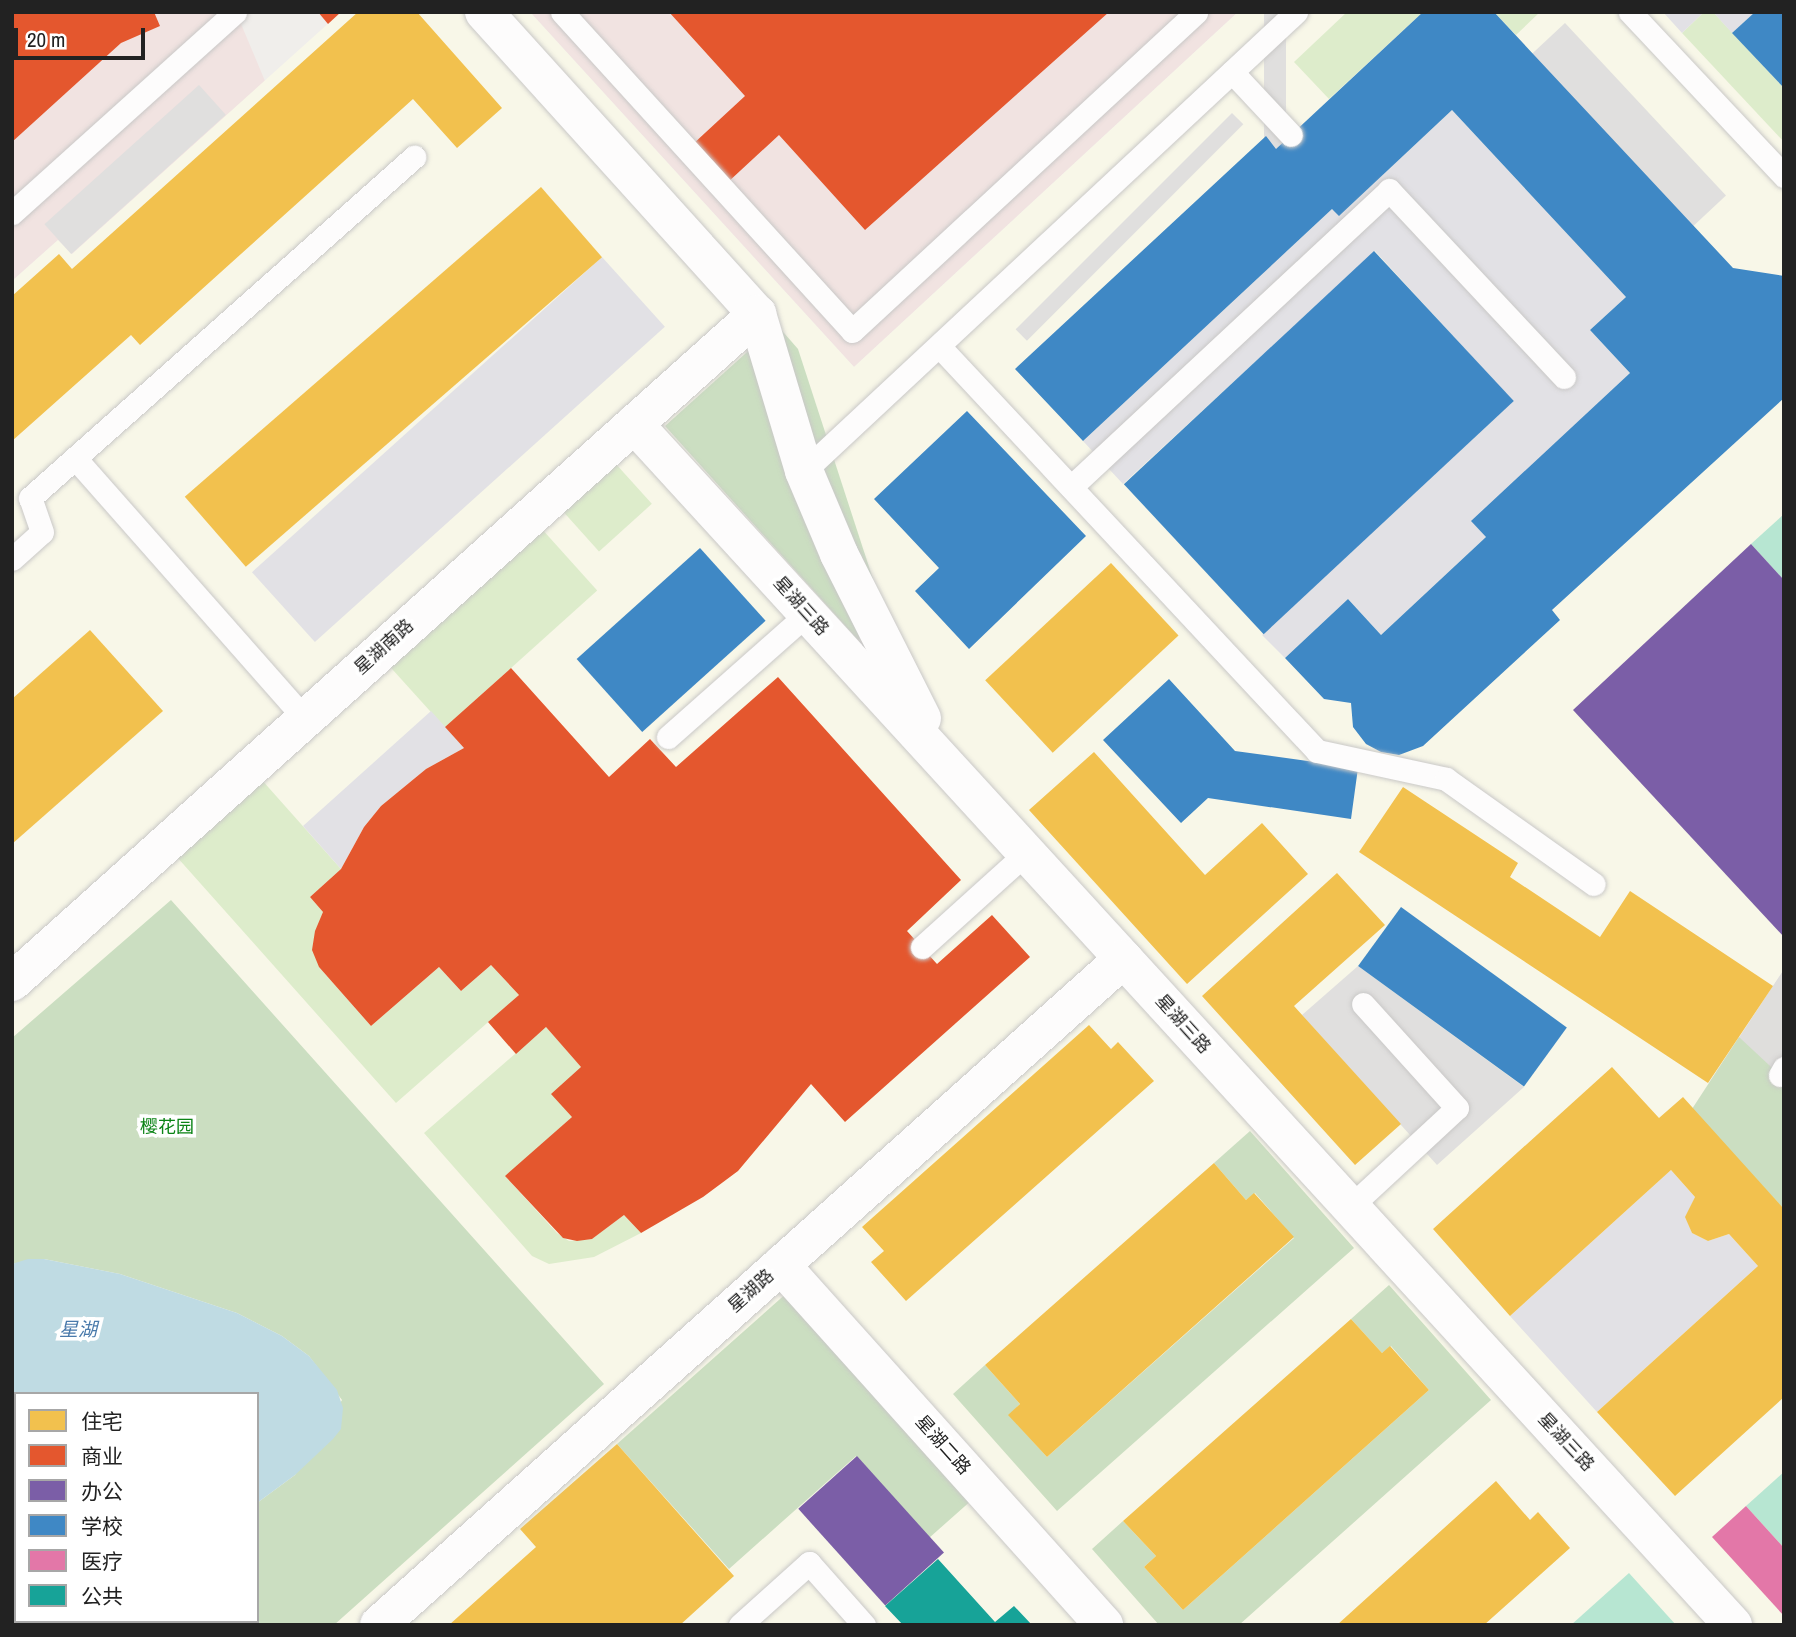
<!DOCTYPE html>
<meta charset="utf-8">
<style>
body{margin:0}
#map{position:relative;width:1796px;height:1637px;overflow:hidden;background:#f0eeeb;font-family:"Archivo Narrow","Noto Sans SC",sans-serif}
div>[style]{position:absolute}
.residential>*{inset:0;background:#dfdedc}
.commercial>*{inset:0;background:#f1e3e1}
.education>*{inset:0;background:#f8f7e8}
.grass>*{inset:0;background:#ddeccb;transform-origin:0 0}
.forest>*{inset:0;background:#cbdec1}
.pitch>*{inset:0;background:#b7e6d2}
.parking>*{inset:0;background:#e0dfde;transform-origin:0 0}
.plaza>*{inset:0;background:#e2e1e5;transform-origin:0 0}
.water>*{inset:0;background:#bfdbe3}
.homes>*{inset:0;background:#f2c14e;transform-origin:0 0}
.shops>*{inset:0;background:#e4572e}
.offices>*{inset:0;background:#7b5ea7;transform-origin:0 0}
.schools>*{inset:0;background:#3f88c5;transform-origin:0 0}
.health>*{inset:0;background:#e377a8}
.public>*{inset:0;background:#17a398}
.roads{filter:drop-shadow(0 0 2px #c9c8c7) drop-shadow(0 0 2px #c9c8c7)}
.lane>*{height:23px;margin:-11.5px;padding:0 11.5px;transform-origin:11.5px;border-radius:11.5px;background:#fdfcfc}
.street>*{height:38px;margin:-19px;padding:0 19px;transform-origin:19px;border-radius:19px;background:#fdfcfc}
span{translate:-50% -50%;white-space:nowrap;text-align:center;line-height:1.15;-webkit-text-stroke:7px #fff;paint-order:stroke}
.street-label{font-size:18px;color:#222}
.park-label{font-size:18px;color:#0c8416}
.water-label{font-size:19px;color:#4a7aab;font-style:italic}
.frame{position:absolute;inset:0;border:14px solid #222;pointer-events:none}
.legend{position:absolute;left:14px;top:1392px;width:245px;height:231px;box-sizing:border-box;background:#fff;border:2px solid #a7a7a7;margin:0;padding:9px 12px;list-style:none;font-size:21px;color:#222}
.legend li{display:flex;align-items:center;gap:14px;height:35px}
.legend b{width:35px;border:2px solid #a7a7a7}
.scale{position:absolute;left:14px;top:28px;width:131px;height:32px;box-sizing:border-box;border:4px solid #222;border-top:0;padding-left:9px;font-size:21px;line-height:24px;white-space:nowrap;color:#222;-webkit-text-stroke:5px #fff;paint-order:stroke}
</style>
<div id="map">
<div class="residential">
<i style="clip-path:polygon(1784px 969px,1784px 1209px,1708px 1083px)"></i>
</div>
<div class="commercial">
<i style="clip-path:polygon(12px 12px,236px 12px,265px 81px,72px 254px,58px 240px,12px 281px)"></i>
<i style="clip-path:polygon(530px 12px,1238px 12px,854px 367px)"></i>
</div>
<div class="education">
<i style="clip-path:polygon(evenodd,341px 12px,530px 12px,854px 367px,1238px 12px,1784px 12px,1784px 969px,1692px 1109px,1784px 1209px,1784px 1625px,12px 1625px,12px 281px,58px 240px,72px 254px,341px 12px,16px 1394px,257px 1394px,257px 1621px,16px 1621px,16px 1394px)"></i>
</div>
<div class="grass">
<i style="clip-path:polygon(1347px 12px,1423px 12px,1329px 99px,1294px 62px)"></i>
<i style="clip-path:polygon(1494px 12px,1540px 12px,1516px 35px)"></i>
<i style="clip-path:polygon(1704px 12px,1713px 12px,1784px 88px,1784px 142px,1682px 33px)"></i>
<i style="left:615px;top:463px;width:55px;height:71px;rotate:48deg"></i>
<i style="left:541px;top:528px;width:84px;height:205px;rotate:48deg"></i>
<i style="clip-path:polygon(261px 779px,341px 869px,310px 897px,323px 912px,319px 967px,371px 1026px,439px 967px,461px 991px,491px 965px,519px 995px,396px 1103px,176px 856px)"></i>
<i style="clip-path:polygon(546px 1027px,581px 1067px,572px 1117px,506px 1177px,557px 1233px,569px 1241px,592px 1239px,624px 1215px,641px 1233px,594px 1257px,549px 1264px,532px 1256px,424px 1133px)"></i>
</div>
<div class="forest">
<i style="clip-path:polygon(777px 325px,798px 349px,885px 616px,858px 640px,665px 426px)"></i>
<i style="clip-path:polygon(171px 900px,604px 1384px,334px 1625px,54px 1625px,60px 1621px,257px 1621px,257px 1503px,295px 1475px,342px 1400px,309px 1356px,282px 1336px,237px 1313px,120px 1274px,44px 1259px,12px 1264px,12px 1038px)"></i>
<i style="clip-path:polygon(1739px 1037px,1784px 1079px,1784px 1209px,1692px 1109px)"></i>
<i style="clip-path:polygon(1250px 1131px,1354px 1248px,1057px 1511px,953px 1394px,985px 1365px,1020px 1404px,1009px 1415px,1047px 1457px,1294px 1238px,1255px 1193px,1246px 1200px,1214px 1163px)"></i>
<i style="clip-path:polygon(1389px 1285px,1491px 1400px,1239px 1625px,1159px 1625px,1092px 1549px,1123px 1521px,1156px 1556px,1144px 1567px,1183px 1610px,1429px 1390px,1391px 1346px,1382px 1353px,1351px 1319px)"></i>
<i style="clip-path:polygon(789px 1291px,973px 1499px,929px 1538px,856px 1456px,729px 1569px,617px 1444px)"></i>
</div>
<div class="pitch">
<i style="clip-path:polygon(1784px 514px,1784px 580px,1751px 544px)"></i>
<i style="clip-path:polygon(1784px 1472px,1784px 1548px,1746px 1506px)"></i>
<i style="clip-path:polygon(1629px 1573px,1676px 1625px,1571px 1625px)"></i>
</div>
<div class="parking">
<i style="left:1264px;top:12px;width:22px;height:478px"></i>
<i style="left:1565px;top:23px;width:236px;height:45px;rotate:47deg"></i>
<i style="left:199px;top:85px;width:40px;height:208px;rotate:48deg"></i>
<i style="left:1232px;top:113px;width:16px;height:306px;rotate:45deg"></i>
<i style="clip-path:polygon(1358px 966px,1524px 1087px,1437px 1165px,1302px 1015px)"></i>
</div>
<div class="plaza">
<i style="clip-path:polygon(1663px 12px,1704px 12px,1682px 33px)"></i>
<i style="clip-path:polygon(1713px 12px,1755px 12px,1732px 33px)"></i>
<i style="clip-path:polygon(1452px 110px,1626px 297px,1590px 330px,1630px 373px,1472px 521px,1486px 537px,1381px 635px,1348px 599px,1285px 658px,1262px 635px,1513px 401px,1375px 251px,1123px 484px,1083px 441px,1332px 209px,1340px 215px)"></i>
<i style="left:602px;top:257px;width:94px;height:471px;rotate:48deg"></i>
<i style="clip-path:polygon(431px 711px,464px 748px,426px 769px,381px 806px,364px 827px,341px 869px,303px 826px)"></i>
<i style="clip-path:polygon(1671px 1170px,1695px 1197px,1686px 1217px,1692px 1233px,1708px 1241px,1729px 1234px,1758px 1266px,1597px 1412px,1510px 1316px)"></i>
</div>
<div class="water">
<i style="clip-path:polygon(28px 1259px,44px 1259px,120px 1274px,237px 1313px,282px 1336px,309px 1356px,337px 1390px,343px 1408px,341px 1429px,333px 1439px,295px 1475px,257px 1503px,257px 1394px,16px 1394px,16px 1621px,60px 1621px,54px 1625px,12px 1625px,12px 1264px)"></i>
</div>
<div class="homes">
<i style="clip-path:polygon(358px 12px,417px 12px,502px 108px,457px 148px,413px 99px,140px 345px,131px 335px,12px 441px,12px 296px,59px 254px,72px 269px)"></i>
<i style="left:541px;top:187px;width:93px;height:472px;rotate:49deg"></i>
<i style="left:1111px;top:563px;width:99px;height:172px;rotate:47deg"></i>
<i style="clip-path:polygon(90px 630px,163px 711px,12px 844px,12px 699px)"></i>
<i style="clip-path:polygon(1094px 752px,1205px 875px,1262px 823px,1308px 874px,1187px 984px,1029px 810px)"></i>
<i style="clip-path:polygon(1403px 787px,1518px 863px,1510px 877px,1600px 937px,1630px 891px,1773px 986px,1708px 1083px,1359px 852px)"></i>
<i style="clip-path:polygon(1337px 873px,1385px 925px,1294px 1006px,1401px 1124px,1355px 1165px,1202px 996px)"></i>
<i style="clip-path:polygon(1089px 1025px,1111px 1049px,1118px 1042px,1154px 1081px,906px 1301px,871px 1262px,884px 1251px,862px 1227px)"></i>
<i style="clip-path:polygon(1612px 1067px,1659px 1118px,1683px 1097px,1784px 1209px,1784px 1397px,1675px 1496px,1597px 1412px,1758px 1266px,1729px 1234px,1708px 1241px,1692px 1233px,1685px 1217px,1695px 1197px,1671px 1170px,1510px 1316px,1433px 1229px)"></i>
<i style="clip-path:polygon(1214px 1163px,1246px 1200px,1254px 1193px,1294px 1237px,1047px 1457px,1008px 1415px,1020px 1404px,985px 1365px)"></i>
<i style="clip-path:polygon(1351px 1319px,1382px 1353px,1390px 1346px,1429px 1390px,1183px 1610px,1144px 1567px,1156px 1556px,1123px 1521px)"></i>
<i style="clip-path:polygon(617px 1444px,734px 1576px,680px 1625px,449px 1625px,536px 1547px,520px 1529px)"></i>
<i style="clip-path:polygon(1496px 1481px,1530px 1520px,1538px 1512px,1570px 1548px,1484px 1625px,1337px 1625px)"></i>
</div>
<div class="shops">
<i style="clip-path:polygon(12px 12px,154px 12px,160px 26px,121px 43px,12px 142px)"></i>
<i style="clip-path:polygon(318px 12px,341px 12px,328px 24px)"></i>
<i style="clip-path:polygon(669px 12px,1109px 12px,865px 230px,779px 135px,727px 183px,692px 145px,745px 96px)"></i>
<i style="clip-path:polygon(511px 668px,609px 777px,650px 739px,676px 767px,778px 677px,961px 880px,907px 931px,937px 964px,992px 915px,1030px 957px,845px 1122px,811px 1084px,738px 1171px,703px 1197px,641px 1233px,624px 1215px,592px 1239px,577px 1241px,563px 1238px,505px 1176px,572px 1117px,551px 1094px,581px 1067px,546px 1027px,516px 1054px,488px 1022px,519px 995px,491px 965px,461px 991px,439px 967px,371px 1026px,319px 967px,312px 950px,315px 931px,323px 912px,310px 897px,341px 869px,364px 827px,381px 806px,426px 769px,464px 748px,445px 727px)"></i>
</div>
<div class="offices">
<i style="clip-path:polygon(1751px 544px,1784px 580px,1784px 937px,1573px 710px)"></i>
<i style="left:857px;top:1456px;width:130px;height:79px;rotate:48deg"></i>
</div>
<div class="schools">
<i style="clip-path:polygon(1423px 12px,1494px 12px,1733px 268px,1784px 276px,1784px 398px,1552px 610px,1560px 620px,1423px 746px,1399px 755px,1381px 752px,1366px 744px,1353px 727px,1351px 703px,1324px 699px,1285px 658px,1348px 599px,1381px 635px,1486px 537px,1471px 521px,1630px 373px,1590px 330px,1626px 297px,1452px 110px,1339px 216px,1332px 209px,1083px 441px,1015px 369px,1266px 136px,1276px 149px)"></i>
<i style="clip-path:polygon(1755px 12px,1784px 12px,1784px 88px,1732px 33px)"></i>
<i style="left:1374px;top:251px;width:205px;height:342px;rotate:47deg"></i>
<i style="clip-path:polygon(967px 411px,1086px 536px,969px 649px,915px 591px,939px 568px,874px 499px)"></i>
<i style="left:700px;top:548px;width:98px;height:166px;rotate:48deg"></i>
<i style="clip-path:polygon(1169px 679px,1235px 751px,1358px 768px,1351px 819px,1208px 798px,1181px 823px,1103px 740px)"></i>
<i style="left:1401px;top:907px;width:205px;height:73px;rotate:36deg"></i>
</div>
<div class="health">
<i style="clip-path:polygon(1746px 1506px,1784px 1548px,1784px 1616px,1712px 1537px)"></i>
</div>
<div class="public">
<i style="clip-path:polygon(938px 1559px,995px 1622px,1014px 1606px,1032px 1625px,903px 1625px,885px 1606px)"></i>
</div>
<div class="roads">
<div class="lane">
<i style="left:562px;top:12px;width:431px;rotate:47.7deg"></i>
<i style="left:852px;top:331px;width:469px;rotate:-42.8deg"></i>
<i style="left:1630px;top:12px;width:225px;rotate:46.8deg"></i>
<i style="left:1232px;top:72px;width:86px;rotate:46.9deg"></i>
<i style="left:12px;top:213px;width:300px;rotate:-42deg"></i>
<i style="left:939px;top:346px;width:554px;rotate:46.97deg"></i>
<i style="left:1317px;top:751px;width:132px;rotate:12.2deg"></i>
<i style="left:1446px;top:779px;width:181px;rotate:35.4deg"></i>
<i style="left:75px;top:458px;width:348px;rotate:48.6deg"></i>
<i style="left:804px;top:471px;width:673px;rotate:-43.01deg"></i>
<i style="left:1071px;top:487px;width:435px;rotate:-43deg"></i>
<i style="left:1389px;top:190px;width:256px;rotate:46.9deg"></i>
<i style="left:12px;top:559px;width:40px;rotate:-42deg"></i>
<i style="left:42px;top:532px;width:36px;rotate:-109deg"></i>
<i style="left:30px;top:498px;width:514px;rotate:-41.61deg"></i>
<i style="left:668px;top:737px;width:187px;rotate:-41.5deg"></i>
<i style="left:922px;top:947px;width:140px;rotate:-42.1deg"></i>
<i style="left:1780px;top:1075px;width:8px;rotate:-60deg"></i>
<i style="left:1351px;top:1206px;width:144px;rotate:-42.8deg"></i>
<i style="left:1457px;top:1108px;width:140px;rotate:-132.1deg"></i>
<i style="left:740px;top:1625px;width:93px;rotate:-41.9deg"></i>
<i style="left:809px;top:1563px;width:83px;rotate:48.4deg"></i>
</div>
<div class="street">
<i style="left:484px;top:12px;width:407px;rotate:47.9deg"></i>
<i style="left:757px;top:314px;width:164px;rotate:73.3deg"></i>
<i style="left:804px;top:471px;width:90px;rotate:67.1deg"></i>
<i style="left:839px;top:554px;width:184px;rotate:63.2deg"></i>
<i style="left:634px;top:424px;width:1628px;rotate:47.54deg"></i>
<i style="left:12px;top:982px;width:1001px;rotate:-41.88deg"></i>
<i style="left:781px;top:1265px;width:484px;rotate:48.1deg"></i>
<i style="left:379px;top:1625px;width:999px;rotate:-41.83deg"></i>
</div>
</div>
<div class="street-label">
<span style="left:801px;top:606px;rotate:48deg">星湖三路</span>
<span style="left:384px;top:647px;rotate:-42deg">星湖南路</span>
<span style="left:1183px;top:1024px;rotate:48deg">星湖三路</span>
<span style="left:751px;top:1291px;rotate:-42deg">星湖路</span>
<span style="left:1566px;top:1442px;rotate:47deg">星湖三路</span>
<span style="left:943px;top:1445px;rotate:48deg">星湖二路</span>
</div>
<div class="park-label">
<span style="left:167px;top:1127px">樱花园</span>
</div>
<div class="water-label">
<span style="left:78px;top:1330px">星湖</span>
</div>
<div class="frame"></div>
<ul class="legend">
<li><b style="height:19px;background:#f2c14e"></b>住宅</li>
<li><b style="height:19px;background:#e4572e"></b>商业</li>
<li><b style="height:19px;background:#7b5ea7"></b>办公</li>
<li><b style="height:19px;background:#3f88c5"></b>学校</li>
<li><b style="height:19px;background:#e377a8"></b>医疗</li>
<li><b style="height:19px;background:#17a398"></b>公共</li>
</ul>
<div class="scale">20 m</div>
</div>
